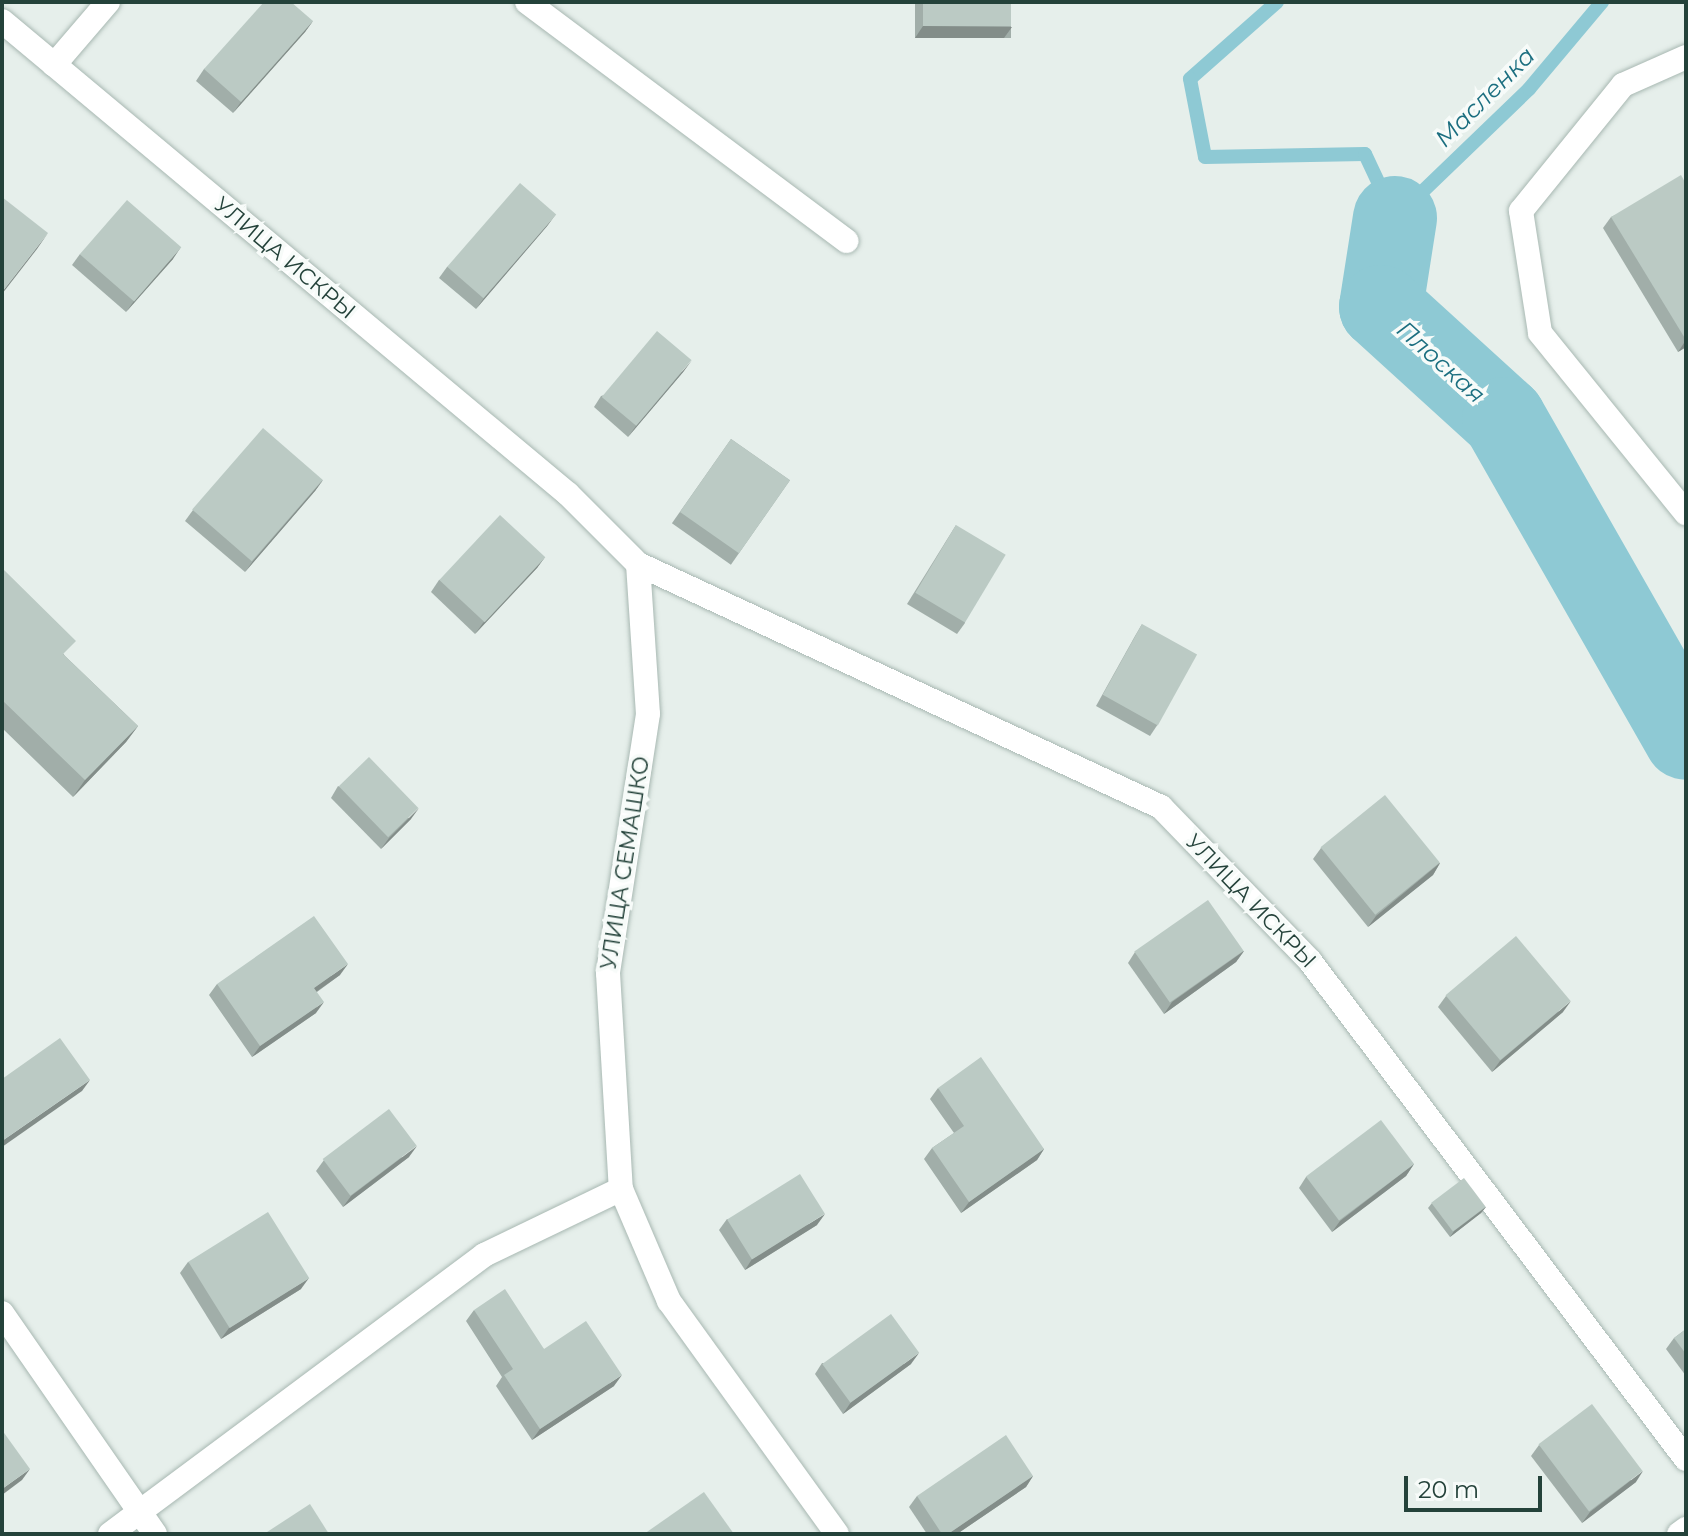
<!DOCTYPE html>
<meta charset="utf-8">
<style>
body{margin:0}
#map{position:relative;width:1688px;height:1536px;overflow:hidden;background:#e6efeb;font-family:Montserrat,sans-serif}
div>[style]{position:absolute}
.stream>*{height:14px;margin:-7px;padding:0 7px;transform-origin:7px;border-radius:7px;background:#8ec9d4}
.river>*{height:84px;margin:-42px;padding:0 42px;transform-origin:42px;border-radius:42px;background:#8ec9d4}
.roads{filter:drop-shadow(0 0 2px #a8b8b2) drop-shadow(0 0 2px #a8b8b2)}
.service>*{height:24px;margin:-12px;padding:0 12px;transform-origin:12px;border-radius:12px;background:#fff}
.minor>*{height:24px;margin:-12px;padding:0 12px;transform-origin:12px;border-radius:12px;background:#fff}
.secondary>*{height:24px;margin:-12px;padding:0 12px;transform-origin:12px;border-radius:12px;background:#fff}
.wall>*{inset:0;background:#a1aea9;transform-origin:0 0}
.shaded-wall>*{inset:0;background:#838d89}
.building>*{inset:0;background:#bbcac4;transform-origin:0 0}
span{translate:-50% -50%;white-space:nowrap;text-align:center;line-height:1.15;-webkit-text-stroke:7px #f7fbf9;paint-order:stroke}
.street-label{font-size:22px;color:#24423a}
.water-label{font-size:24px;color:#1c6f80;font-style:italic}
.frame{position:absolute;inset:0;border:4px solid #24423a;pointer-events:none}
.scale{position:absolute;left:1404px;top:1476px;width:138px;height:36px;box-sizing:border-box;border:4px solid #24423a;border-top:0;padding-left:10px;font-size:24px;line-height:28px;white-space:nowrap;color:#24423a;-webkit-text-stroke:6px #f7fbf9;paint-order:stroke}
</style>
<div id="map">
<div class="stream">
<i style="left:1277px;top:2px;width:116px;rotate:138.5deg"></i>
<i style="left:1190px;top:79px;width:79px;rotate:79.1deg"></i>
<i style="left:1205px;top:157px;width:160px;rotate:-1.1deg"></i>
<i style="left:1365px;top:154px;width:71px;rotate:64.9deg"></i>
<i style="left:1395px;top:218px;width:186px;rotate:-43.9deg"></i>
<i style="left:1529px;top:89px;width:114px;rotate:-50deg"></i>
</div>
<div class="river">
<i style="left:1395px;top:218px;width:90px;rotate:98.9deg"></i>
<i style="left:1381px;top:307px;width:166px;rotate:42.3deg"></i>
<i style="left:1504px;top:419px;width:367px;rotate:60.3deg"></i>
</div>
<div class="roads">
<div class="service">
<i style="left:527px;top:2px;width:399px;rotate:36.8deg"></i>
<i style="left:54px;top:65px;width:83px;rotate:-49.4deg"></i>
</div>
<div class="minor">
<i style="left:1686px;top:57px;width:69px;rotate:156deg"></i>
<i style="left:1623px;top:85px;width:162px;rotate:129deg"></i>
<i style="left:1521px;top:211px;width:123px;rotate:81.1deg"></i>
<i style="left:1540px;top:333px;width:232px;rotate:51deg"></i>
<i style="left:638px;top:564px;width:577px;rotate:24.92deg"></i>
<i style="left:1161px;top:807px;width:214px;rotate:45.9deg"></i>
<i style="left:1310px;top:961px;width:624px;rotate:52.95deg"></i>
<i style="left:2px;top:1313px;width:269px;rotate:55.3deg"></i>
<i style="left:110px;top:1534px;width:467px;rotate:-36.7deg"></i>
<i style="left:484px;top:1255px;width:152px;rotate:-25.7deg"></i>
<i style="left:1679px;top:1534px;width:9px;rotate:-36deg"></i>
</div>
<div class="secondary">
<i style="left:2px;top:21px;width:738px;rotate:39.89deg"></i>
<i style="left:568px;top:494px;width:99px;rotate:45deg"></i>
<i style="left:638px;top:564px;width:150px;rotate:86.2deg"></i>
<i style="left:648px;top:714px;width:262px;rotate:98.8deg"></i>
<i style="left:608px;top:973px;width:216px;rotate:86.6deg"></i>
<i style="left:621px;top:1189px;width:122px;rotate:66.8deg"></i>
<i style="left:669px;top:1301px;width:287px;rotate:54.2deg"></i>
</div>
</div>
<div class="wall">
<i style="left:915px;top:2px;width:96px;height:36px"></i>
<i style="clip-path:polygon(313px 21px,305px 32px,233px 113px,196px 81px,204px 69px)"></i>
<i style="clip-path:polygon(1686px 184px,1686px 347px,1678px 352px,1603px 228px,1611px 217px)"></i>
<i style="clip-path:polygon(548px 225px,476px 309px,439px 278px,447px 267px)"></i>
<i style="clip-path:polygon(80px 254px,173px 259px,126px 312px,72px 265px)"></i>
<i style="clip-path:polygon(684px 371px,628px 437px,594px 407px,601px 396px)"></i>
<i style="left:731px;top:439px;width:72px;height:103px;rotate:35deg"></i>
<i style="clip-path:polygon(323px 480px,315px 491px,245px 572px,185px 521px,193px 510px)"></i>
<i style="clip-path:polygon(956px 525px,965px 623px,957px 634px,907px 604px)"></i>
<i style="clip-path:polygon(545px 557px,537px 568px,475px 634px,431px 592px,439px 580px)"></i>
<i style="clip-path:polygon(2px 568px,65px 656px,138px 726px,126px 742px,73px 797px,2px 728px)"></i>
<i style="clip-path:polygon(1142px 624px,1158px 724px,1150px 736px,1096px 706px,1135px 636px)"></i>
<i style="clip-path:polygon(338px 786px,411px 819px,381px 849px,331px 798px)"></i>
<i style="clip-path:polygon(1321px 848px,1440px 863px,1433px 875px,1368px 927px,1313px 859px)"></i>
<i style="clip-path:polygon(1244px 951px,1236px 962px,1164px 1014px,1128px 963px,1135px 952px)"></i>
<i style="clip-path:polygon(340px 975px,317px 992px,316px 1013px,252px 1057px,209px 995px,217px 984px)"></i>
<i style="clip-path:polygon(1446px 996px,1563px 1012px,1492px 1072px,1438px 1007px)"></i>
<i style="clip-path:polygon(938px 1088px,1044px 1149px,1037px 1160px,961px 1213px,924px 1159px,932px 1148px,954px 1133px,930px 1099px)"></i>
<i style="clip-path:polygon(409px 1157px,343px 1207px,316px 1171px,324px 1160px)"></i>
<i style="clip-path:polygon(1414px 1164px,1406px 1176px,1332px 1232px,1299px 1188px,1306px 1177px)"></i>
<i style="clip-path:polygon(1432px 1203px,1486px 1207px,1481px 1213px,1450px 1237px,1428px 1208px)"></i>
<i style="clip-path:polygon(727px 1219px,817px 1225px,745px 1270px,719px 1230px)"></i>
<i style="clip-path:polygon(188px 1262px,301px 1289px,221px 1339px,180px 1273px)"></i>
<i style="clip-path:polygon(474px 1310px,544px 1349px,614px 1386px,532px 1440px,496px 1386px,502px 1377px,466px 1321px)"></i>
<i style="clip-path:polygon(1686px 1329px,1686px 1376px,1666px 1349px,1674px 1338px)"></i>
<i style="clip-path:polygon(822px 1363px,911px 1364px,843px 1414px,815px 1374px)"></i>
<i style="clip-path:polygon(1539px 1445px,1636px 1482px,1582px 1523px,1531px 1456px)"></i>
<i style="clip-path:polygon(1033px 1476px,1026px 1487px,957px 1534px,927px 1534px,909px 1507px,917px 1496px)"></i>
</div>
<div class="shaded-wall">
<i style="clip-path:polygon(313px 21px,305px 32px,233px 113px,241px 102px)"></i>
<i style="clip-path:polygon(923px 26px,1012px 27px,1004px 38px,915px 38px)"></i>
<i style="clip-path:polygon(556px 214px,548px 225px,476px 309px,484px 298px)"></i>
<i style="clip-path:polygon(48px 233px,37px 249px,2px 294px,2px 292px)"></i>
<i style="clip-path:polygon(181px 247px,173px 259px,126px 312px,134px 301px)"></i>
<i style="clip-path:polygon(1686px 340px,1686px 347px,1678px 352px)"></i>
<i style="clip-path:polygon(692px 360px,684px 371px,628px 437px,636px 426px)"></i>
<i style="clip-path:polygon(323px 480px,315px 491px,245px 572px,253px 561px)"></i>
<i style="clip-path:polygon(545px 557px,537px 568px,475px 634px,483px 623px)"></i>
<i style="clip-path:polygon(138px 726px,126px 742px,73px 797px,85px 780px)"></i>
<i style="clip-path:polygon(419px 808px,411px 819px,381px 849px,389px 838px)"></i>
<i style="clip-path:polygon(1440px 863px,1433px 875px,1368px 927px,1376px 916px)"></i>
<i style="clip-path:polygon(1244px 951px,1236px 962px,1164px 1014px,1172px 1002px)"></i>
<i style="clip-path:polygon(348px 964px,340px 975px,306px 999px,314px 988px)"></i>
<i style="clip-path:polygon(1571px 1001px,1563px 1012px,1492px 1072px,1500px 1061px)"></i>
<i style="clip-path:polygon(324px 1002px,316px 1013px,252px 1057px,260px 1046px)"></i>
<i style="clip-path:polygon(90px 1080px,82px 1091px,2px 1147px,2px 1141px)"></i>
<i style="clip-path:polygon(417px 1146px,409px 1157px,343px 1207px,351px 1196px)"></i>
<i style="clip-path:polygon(1044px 1149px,1037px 1160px,961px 1213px,969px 1202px)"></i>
<i style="clip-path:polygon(1414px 1164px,1406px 1176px,1332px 1232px,1340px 1221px)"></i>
<i style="clip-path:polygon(1486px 1207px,1481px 1213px,1450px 1237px,1454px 1231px)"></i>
<i style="clip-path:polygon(825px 1214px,817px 1225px,745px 1270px,752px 1259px)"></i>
<i style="clip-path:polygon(309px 1278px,301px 1289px,221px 1339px,229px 1328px)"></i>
<i style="clip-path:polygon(919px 1353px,911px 1364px,843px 1414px,851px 1402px)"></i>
<i style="clip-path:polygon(622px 1375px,614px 1386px,532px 1440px,540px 1429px)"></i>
<i style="clip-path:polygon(30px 1469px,22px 1480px,2px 1495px,2px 1489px)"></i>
<i style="clip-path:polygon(1643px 1471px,1636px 1482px,1582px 1523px,1590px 1512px)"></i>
<i style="clip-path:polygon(1033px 1476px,1026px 1487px,957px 1534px,948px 1534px)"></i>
</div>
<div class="building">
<i style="clip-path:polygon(264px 2px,291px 2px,313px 21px,241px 102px,204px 69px)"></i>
<i style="left:923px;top:2px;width:88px;height:24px"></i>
<i style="clip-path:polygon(1681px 175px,1686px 184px,1686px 340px,1611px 217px)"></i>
<i style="left:520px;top:183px;width:48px;height:111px;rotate:41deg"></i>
<i style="clip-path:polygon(2px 197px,48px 233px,2px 292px)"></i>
<i style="left:127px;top:200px;width:72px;height:72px;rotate:41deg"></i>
<i style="left:657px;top:331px;width:45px;height:86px;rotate:40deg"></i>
<i style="left:263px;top:428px;width:79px;height:108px;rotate:41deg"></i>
<i style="left:731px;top:439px;width:72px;height:89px;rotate:35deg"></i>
<i style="left:500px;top:515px;width:62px;height:89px;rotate:43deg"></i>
<i style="left:956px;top:525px;width:58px;height:79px;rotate:31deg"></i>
<i style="clip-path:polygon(2px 568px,76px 641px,63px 654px,138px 726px,85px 780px,2px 700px)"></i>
<i style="left:1142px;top:624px;width:63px;height:81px;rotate:29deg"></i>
<i style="left:369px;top:757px;width:71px;height:42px;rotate:46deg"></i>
<i style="left:1385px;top:795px;width:87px;height:83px;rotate:51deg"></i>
<i style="left:1208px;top:900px;width:62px;height:90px;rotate:55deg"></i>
<i style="clip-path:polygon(314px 916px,348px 964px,314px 988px,324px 1002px,260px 1046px,217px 984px)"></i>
<i style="left:1516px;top:936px;width:85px;height:92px;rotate:50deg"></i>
<i style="clip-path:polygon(60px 1038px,90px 1080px,2px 1141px,2px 1079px)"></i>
<i style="clip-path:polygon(981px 1057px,1044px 1149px,969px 1202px,932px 1148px,964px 1126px,938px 1088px)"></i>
<i style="left:389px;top:1109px;width:46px;height:83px;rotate:53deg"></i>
<i style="left:1381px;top:1120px;width:55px;height:94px;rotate:53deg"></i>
<i style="left:800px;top:1174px;width:47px;height:86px;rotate:58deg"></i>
<i style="left:1464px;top:1178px;width:36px;height:41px;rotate:53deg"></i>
<i style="left:268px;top:1212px;width:78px;height:94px;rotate:58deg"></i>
<i style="clip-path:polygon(505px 1289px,544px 1349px,586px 1321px,622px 1375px,540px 1429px,504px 1375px,513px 1369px,474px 1310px)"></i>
<i style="left:891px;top:1314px;width:48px;height:85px;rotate:54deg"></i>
<i style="clip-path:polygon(1686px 1329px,1686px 1354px,1674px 1338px)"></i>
<i style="left:1592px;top:1404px;width:84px;height:67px;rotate:53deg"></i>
<i style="clip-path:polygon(2px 1430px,30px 1469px,2px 1489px)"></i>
<i style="clip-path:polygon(1006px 1435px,1033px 1476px,948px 1534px,942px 1534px,917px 1496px)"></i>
<i style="clip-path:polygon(704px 1492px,734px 1534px,644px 1534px)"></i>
<i style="clip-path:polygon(310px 1504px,329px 1534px,264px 1534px)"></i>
</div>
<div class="street-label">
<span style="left:285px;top:258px;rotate:40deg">УЛИЦА ИСКРЫ</span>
<span style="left:625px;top:863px;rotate:-81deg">УЛИЦА СЕМАШКО</span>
<span style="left:1251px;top:901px;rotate:46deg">УЛИЦА ИСКРЫ</span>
</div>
<div class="water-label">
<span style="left:1485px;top:97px;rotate:-45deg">Масленка</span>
<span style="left:1441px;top:362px;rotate:42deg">Плоская</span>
</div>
<div class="frame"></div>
<div class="scale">20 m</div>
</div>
